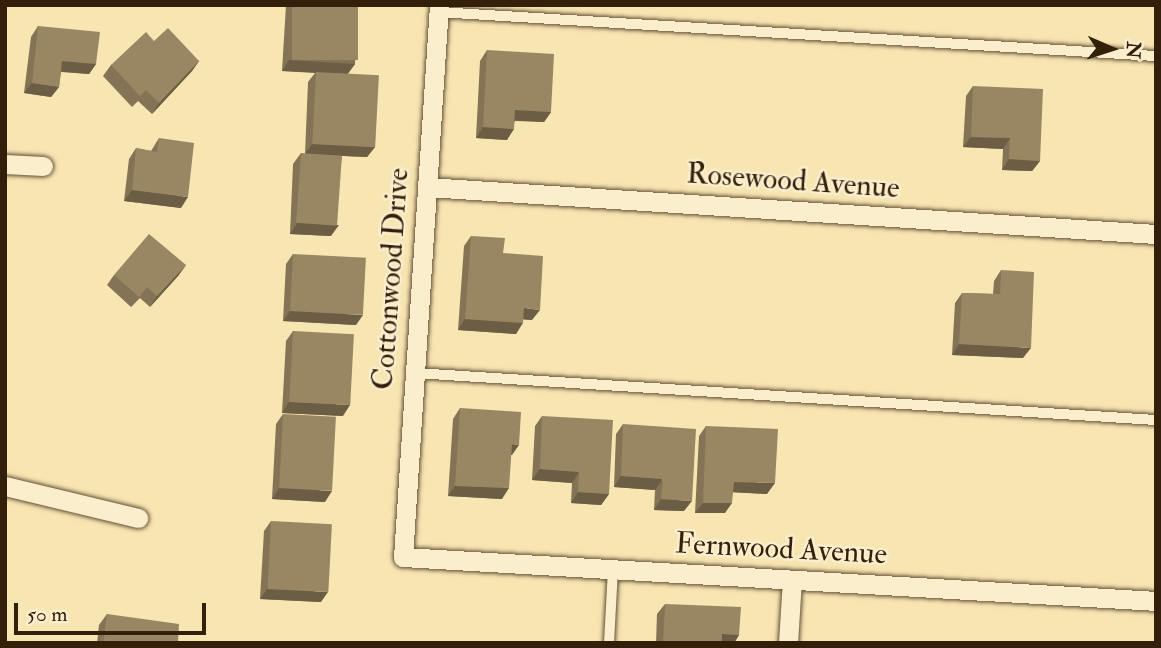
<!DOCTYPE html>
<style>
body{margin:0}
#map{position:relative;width:1161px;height:648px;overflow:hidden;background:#f7e5b2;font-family:"IM FELL Double Pica",serif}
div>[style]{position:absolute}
.roads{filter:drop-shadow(0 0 2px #655035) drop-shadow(0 0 2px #655035)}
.lane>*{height:10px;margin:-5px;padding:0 5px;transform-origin:5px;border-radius:5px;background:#faeecd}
.street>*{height:19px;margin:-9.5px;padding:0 9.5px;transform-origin:9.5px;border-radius:9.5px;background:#faeecd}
.wall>*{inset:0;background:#847354}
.shaded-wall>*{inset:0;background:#6b5e45}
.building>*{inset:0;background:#998662;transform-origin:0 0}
span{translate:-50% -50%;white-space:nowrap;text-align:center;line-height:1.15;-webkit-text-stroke:5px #faeecd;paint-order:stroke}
.street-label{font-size:30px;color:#341f0b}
.frame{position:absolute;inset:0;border:7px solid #341f0b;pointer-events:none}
.north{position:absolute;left:1077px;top:14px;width:70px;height:70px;-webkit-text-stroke:5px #faeecd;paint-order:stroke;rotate:93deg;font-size:19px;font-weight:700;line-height:28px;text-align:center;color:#341f0b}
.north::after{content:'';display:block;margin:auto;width:24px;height:32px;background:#341f0b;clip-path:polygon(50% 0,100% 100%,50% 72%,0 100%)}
.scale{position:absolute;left:14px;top:603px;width:192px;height:32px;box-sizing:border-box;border:4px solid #341f0b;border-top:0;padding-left:9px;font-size:21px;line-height:24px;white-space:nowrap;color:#341f0b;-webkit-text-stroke:5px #faeecd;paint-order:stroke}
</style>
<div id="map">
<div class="roads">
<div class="lane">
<i style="left:438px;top:12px;width:719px;rotate:3.51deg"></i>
<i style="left:415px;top:373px;width:742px;rotate:3.63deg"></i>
<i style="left:609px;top:643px;width:75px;rotate:-86.9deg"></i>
</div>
<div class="street">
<i style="left:439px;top:5px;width:553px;rotate:93.73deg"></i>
<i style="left:403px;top:557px;width:754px;rotate:3.34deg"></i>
<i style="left:5px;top:164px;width:38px;rotate:3deg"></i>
<i style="left:427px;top:187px;width:731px;rotate:3.69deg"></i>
<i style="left:5px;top:486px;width:137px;rotate:13.5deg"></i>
<i style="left:788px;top:643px;width:63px;rotate:-86.4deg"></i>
</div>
</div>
<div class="wall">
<i style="clip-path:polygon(286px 5px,358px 5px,355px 64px,348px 74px,375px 147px,367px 157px,342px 156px,331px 236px,290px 234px,293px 164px,301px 153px,305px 154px,308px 82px,315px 73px,282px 71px)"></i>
<i style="clip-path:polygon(38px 26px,96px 64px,89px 74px,61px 72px,59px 87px,51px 97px,24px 93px,31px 37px)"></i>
<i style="clip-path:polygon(154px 41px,199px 61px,192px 71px,152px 114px,138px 101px,132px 107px,103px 76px,111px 65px)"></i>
<i style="clip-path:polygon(487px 50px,551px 112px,544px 122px,515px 121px,507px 140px,476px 138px,480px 61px)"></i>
<i style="clip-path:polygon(973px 86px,1040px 161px,1032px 171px,1002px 170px,1003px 149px,963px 147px,966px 96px)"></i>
<i style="clip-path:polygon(159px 138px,181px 208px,124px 201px,129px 159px,136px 148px,151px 151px)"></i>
<i style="clip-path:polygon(471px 236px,503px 253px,532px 320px,523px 319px,516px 334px,458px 330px,464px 246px)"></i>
<i style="clip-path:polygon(293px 254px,356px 325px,283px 321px,286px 264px)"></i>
<i style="clip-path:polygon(186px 265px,178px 276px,150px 307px,140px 298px,131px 307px,107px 285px,114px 275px)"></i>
<i style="clip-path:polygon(1001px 270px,1023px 358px,952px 355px,955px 303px,962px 293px,993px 294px,994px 281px)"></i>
<i style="clip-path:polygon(293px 331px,343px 416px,282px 413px,286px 341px)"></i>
<i style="clip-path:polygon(460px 408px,512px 455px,511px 455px,502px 499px,448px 496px,453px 419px)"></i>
<i style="clip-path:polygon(283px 414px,325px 502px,272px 499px,276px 424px)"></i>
<i style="clip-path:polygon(542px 416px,609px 494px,601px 505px,571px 503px,572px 483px,532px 480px,535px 426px)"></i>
<i style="clip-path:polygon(623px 424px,684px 511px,654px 510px,655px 490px,614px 487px,616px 434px)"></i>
<i style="clip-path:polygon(706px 426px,767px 494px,733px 492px,725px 513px,695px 513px,699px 436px)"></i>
<i style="clip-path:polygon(271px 521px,321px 602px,260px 599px,264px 531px)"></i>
<i style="clip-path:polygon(665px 604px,739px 635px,734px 643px,656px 643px,657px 614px)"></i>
<i style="clip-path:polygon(107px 614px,178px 643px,97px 643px,99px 625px)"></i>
</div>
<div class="shaded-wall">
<i style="clip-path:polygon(289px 60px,355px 64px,347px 74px,282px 71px)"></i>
<i style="clip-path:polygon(62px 61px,96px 64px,89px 74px,55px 71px)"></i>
<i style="clip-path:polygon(199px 61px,192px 71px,152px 114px,159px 103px)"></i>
<i style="clip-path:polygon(32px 83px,59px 87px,51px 97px,24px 93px)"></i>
<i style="clip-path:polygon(515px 110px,551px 112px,544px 122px,508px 120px)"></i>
<i style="clip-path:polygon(483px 127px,514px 129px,507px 140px,476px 138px)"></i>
<i style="clip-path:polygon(971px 137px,1010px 138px,1003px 149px,963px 147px)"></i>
<i style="clip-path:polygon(312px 144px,375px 147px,367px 157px,305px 154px)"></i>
<i style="clip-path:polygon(1009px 159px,1040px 161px,1032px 171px,1002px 170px)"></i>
<i style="clip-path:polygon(132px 190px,188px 197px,181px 208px,124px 201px)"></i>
<i style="clip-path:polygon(297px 223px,339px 225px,331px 236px,290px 234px)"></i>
<i style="clip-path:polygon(186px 265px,178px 276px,150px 307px,157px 296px)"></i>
<i style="clip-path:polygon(524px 308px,540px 310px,532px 320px,517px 319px)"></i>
<i style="clip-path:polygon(290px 311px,363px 315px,356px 325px,283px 321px)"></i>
<i style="clip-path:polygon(465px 319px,523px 323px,516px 334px,458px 330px)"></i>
<i style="clip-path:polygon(959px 344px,1031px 348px,1023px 358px,952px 355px)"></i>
<i style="clip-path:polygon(289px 402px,350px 405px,343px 416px,282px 413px)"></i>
<i style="clip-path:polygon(512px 444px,519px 445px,512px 455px,504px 455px)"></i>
<i style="clip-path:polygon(540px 469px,579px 472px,572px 483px,532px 480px)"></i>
<i style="clip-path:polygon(621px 476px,663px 479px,655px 490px,614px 487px)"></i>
<i style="clip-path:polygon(734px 482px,775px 483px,767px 494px,727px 492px)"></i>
<i style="clip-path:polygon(455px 486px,509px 488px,502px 499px,448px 496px)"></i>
<i style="clip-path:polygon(279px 488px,332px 491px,325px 502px,272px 499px)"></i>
<i style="clip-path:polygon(578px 492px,609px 494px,601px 505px,571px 503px)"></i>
<i style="clip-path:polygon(661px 499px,692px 501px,684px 511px,654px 510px)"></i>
<i style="clip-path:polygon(703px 503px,732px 503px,725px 513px,695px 513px)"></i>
<i style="clip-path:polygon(267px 589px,328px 592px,321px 602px,260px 599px)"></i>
<i style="clip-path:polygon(722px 634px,739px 635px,734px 643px,716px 643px)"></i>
</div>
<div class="building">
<i style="left:292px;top:5px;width:66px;height:55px"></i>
<i style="clip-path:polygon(38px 26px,100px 32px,96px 64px,62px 61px,59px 87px,32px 83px)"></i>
<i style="clip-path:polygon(168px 28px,199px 61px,159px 103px,146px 90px,140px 96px,111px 65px,146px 32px,154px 41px)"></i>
<i style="clip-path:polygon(487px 50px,554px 54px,551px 112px,515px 110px,514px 129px,483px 127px)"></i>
<i style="left:316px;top:72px;width:63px;height:72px;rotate:3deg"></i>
<i style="clip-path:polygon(973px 86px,1043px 89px,1040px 161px,1009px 159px,1010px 138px,971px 137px)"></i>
<i style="clip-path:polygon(159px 138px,194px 143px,188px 197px,132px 190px,136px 148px,157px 152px)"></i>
<i style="left:301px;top:153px;width:41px;height:70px;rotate:4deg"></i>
<i style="clip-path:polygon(149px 234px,186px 265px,157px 296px,147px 287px,139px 297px,114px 275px)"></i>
<i style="clip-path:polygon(471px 236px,505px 238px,503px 253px,543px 256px,540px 310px,524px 308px,523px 323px,465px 319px)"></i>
<i style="left:293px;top:254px;width:73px;height:57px;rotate:3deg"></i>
<i style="clip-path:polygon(1001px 270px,1034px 272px,1031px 348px,959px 344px,962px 293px,1000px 294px)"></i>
<i style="left:293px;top:331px;width:61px;height:71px;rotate:3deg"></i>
<i style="clip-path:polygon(460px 408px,521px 412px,519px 445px,512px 444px,509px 488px,455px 486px)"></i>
<i style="left:283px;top:414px;width:53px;height:74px;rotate:3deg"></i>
<i style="clip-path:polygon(542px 416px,613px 420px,609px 494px,578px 492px,579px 472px,540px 469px)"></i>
<i style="clip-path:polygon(623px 424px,696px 429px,692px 501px,661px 499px,663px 479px,621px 476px)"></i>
<i style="clip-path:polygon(706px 426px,778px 429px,775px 483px,734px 482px,732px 503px,703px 503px)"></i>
<i style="left:271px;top:521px;width:61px;height:68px;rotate:3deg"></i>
<i style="clip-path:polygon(665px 604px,741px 607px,739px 635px,722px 634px,722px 643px,663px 643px)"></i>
<i style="clip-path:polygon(107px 614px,179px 624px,178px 643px,103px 643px)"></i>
</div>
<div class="street-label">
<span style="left:793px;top:181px;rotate:4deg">Rosewood Avenue</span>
<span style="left:391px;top:279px;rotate:-86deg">Cottonwood Drive</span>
<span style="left:781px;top:549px;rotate:3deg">Fernwood Avenue</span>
</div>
<div class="frame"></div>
<div class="north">N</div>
<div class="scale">50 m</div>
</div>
